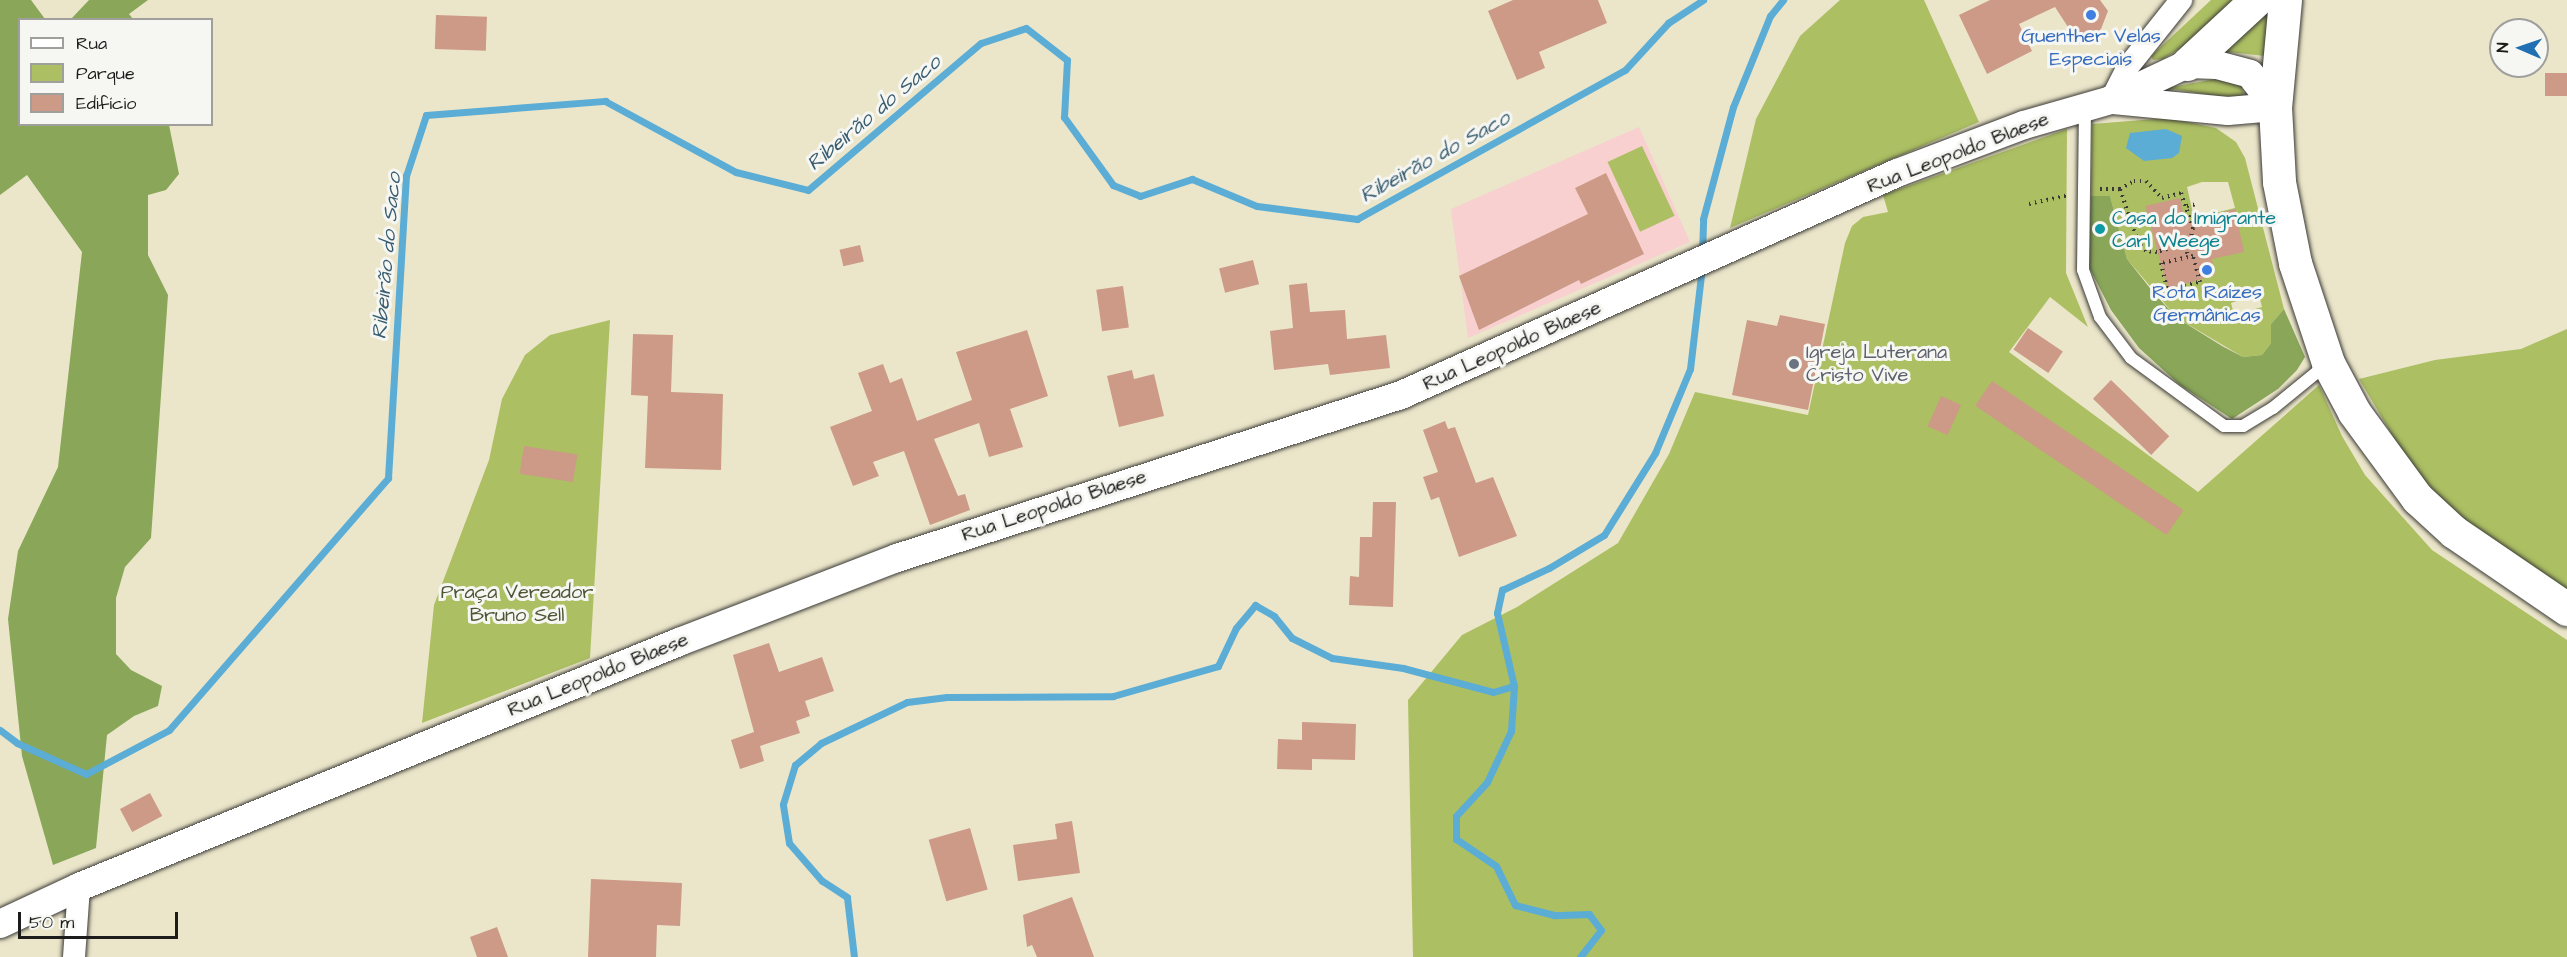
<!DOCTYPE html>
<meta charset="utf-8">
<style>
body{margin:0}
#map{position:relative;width:2567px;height:957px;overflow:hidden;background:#ebe6ca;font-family:"Architects Daughter",sans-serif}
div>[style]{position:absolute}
.built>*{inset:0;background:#f7d0cf}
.green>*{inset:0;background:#acbf63;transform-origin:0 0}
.forest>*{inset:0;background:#89a659}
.water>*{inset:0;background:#5badd6}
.stream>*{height:7px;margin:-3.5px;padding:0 3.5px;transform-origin:3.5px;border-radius:3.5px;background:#5badd6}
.building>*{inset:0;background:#cc9a86;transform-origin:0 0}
.path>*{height:4px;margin-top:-2px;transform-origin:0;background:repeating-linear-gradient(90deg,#3b3a36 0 1.5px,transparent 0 6px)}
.roads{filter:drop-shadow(0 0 2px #3b3a36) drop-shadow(0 0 2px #3b3a36)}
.service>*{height:12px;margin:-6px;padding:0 6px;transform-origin:6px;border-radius:6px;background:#fff}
.minor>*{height:22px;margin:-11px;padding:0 11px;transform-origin:11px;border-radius:11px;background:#fff}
.tertiary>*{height:28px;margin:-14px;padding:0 14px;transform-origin:14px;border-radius:14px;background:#fff}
.primary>*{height:33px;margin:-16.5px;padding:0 16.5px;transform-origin:16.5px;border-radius:16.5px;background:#fff}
.dots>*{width:16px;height:16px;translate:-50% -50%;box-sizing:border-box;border:3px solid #f6f6f2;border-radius:50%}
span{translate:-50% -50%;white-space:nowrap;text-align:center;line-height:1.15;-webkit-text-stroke:6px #f6f6f2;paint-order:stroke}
.shop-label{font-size:20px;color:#366cbe}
.street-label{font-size:20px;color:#1c1c1c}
.culture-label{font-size:20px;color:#0d838f}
.left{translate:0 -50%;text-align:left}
.worship-label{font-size:20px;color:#5b616d}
.park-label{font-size:20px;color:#4e5535}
.water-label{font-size:21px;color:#385d70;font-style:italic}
.legend{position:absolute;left:18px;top:18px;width:195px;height:108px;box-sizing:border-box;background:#f6f6f2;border:2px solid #9f9f9c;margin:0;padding:8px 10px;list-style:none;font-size:18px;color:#1c1c1c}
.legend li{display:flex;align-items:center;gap:12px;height:30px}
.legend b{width:30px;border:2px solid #9f9f9c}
.north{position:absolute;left:2489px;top:18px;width:60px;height:60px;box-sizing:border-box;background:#f6f6f2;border:2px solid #9f9f9c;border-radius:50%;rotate:272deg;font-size:16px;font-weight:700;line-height:24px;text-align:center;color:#1c1c1c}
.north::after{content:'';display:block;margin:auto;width:21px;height:27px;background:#1f6fb2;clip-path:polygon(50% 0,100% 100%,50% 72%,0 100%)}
.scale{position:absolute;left:18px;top:912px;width:160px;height:27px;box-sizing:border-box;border:3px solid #1c1c1c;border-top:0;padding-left:8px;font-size:18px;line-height:21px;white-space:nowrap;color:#1c1c1c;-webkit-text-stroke:4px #f6f6f2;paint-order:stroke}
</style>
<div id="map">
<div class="built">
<i style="clip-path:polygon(1639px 127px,1690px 242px,1468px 338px,1451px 209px)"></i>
</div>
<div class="green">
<i style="clip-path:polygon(1840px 0,1924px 0,1979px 122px,1730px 228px,1756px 119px,1800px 36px)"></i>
<i style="clip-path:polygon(2211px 0,2239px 0,2201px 36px,2163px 59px,2153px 60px,2151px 56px)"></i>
<i style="clip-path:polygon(2271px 0,2265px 56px,2219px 51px)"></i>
<i style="clip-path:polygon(2216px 79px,2241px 85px,2244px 96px,2228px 98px,2166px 88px)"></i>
<i style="clip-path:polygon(evenodd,2168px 118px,2216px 128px,2236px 142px,2245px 158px,2284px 309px,2271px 324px,2271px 343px,2262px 355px,2243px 357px,2177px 318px,2127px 259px,2110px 196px,2091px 196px,2092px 124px,2168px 118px,2202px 182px,2228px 182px,2235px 208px,2194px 218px,2187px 187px,2202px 182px,2168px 118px,2247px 289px,2249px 296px,2254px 292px,2252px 297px,2259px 295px,2262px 307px,2255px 309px,2259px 311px,2254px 312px,2256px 319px,2246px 322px,2243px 315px,2241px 318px,2240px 313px,2234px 314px,2231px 303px,2237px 301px,2235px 296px,2239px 299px,2237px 292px,2247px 289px)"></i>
<i style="clip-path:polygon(2067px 129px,2066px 273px,2088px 327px,2050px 297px,2009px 352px,2198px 492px,2319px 385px,2342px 436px,2365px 475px,2432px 550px,2567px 640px,2567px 957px,1413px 957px,1408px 700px,1462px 635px,1517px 607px,1618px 543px,1669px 454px,1695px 392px,1808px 415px,1845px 243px,1852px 226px,1863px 217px,1888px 212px,1883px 195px)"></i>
<i style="left:1642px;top:146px;width:77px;height:38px;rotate:65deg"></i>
<i style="clip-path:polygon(610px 320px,590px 658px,422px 723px,434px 605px,489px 460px,502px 399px,525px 355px,550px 335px)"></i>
<i style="clip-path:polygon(2567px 329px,2567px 597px,2460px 522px,2413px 470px,2359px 379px,2435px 360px,2521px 349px)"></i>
</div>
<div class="forest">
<i style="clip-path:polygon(0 0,31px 0,45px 19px,20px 20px,20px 124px,169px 125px,179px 174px,166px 190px,148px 195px,148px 255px,168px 295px,151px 538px,125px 567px,116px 598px,116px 654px,131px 670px,162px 686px,158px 706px,134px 716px,107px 735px,96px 848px,53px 865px,22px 756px,8px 619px,18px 551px,58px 467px,82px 252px,27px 175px,0 195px)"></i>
<i style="clip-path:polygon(89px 0,148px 0,129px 14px,133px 19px,71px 19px)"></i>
<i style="clip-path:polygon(2091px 196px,2110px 196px,2127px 259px,2153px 292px,2177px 318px,2222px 346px,2243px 357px,2262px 355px,2271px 343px,2271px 324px,2284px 309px,2305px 357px,2297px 370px,2278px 389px,2232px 419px,2180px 385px,2139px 348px,2111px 310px,2089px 267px)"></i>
</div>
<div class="water">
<i style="clip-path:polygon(2166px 129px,2182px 136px,2179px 153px,2172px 158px,2144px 161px,2126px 148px,2130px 133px)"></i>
</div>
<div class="stream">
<i style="left:1702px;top:253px;width:34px;rotate:-88deg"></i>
<i style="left:1703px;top:219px;width:116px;rotate:-75deg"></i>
<i style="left:1733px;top:107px;width:98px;rotate:-67.9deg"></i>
<i style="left:1770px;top:16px;width:21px;rotate:-51deg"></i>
<i style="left:0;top:730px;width:21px;rotate:37deg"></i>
<i style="left:17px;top:743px;width:76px;rotate:24.2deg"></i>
<i style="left:86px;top:774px;width:94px;rotate:-27.9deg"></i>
<i style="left:169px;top:730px;width:334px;rotate:-49deg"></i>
<i style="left:388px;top:478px;width:303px;rotate:-86.6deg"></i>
<i style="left:406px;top:176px;width:64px;rotate:-71.8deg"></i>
<i style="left:426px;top:115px;width:180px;rotate:-4.5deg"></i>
<i style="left:605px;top:101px;width:149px;rotate:28.5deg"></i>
<i style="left:736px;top:172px;width:74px;rotate:14deg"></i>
<i style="left:808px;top:190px;width:227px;rotate:-40.4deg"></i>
<i style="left:981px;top:43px;width:47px;rotate:-18.4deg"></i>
<i style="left:1026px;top:28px;width:52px;rotate:38deg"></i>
<i style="left:1067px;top:60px;width:57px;rotate:93deg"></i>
<i style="left:1064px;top:117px;width:84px;rotate:54.2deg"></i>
<i style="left:1113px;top:185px;width:29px;rotate:22deg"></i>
<i style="left:1140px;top:196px;width:55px;rotate:-18.1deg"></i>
<i style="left:1192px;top:179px;width:70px;rotate:22.6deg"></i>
<i style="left:1257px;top:206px;width:101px;rotate:7.4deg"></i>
<i style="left:1357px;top:219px;width:307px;rotate:-29.1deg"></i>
<i style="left:1625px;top:70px;width:64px;rotate:-47.5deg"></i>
<i style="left:1668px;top:23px;width:42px;rotate:-33.3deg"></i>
<i style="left:854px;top:957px;width:60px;rotate:-96.7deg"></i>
<i style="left:847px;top:897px;width:30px;rotate:-147deg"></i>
<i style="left:822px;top:881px;width:50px;rotate:-131deg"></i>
<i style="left:789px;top:843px;width:39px;rotate:-99deg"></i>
<i style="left:783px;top:804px;width:41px;rotate:-72.9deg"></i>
<i style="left:795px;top:765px;width:34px;rotate:-40deg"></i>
<i style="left:821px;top:743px;width:95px;rotate:-25.5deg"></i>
<i style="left:907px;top:702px;width:40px;rotate:-7.1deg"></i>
<i style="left:947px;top:697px;width:166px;rotate:-0.3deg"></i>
<i style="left:1113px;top:696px;width:109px;rotate:-15.9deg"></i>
<i style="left:1218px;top:666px;width:42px;rotate:-64.7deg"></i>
<i style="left:1236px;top:628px;width:30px;rotate:-50deg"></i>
<i style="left:1255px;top:605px;width:22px;rotate:30deg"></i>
<i style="left:1274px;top:616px;width:28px;rotate:51deg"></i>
<i style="left:1292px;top:638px;width:45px;rotate:26.6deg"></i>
<i style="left:1332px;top:658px;width:72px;rotate:8deg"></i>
<i style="left:1403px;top:668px;width:93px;rotate:14.9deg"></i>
<i style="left:1493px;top:692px;width:22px;rotate:-16deg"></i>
<i style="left:1580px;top:957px;width:34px;rotate:-52deg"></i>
<i style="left:1601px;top:930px;width:20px;rotate:-127deg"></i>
<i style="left:1589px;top:914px;width:35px;rotate:178deg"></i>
<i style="left:1554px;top:915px;width:40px;rotate:-165.6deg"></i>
<i style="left:1515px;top:905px;width:43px;rotate:-116deg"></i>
<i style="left:1496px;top:866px;width:48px;rotate:-146deg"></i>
<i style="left:1456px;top:839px;width:23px;rotate:-90deg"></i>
<i style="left:1456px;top:816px;width:46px;rotate:-47.6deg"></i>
<i style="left:1487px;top:782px;width:56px;rotate:-64.8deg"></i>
<i style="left:1511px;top:731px;width:45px;rotate:-86.2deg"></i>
<i style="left:1514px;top:686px;width:75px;rotate:-103.1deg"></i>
<i style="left:1497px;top:613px;width:24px;rotate:-78deg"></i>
<i style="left:1502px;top:590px;width:52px;rotate:-25.1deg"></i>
<i style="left:1549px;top:568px;width:64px;rotate:-31deg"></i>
<i style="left:1604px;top:535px;width:97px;rotate:-58.1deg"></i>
<i style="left:1655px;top:453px;width:91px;rotate:-67.4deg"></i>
<i style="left:1690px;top:369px;width:103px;rotate:-83.3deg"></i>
</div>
<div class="building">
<i style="clip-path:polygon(1513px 0,1598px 0,1607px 23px,1539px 52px,1545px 68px,1517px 80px,1488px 11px)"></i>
<i style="clip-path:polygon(1990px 0,2100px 0,2108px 11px,2101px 29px,2079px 44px,2055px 7px,2019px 24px,2032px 51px,1987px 74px,1959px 15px)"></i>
<i style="left:436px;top:15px;width:51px;height:34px;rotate:2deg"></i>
<i style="left:2567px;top:73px;width:23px;height:22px;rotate:90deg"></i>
<i style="clip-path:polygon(1606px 173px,1644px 254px,1581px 284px,1579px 280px,1479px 330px,1459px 276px,1588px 214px,1575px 188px)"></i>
<i style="clip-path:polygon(2180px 198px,2185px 222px,2235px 209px,2244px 252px,2212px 259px,2215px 275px,2168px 289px,2145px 206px)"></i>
<i style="left:860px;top:245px;width:17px;height:21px;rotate:77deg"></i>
<i style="left:1253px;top:260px;width:25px;height:35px;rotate:76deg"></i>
<i style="clip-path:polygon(1307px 283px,1310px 312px,1345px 310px,1347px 339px,1386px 335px,1390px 368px,1330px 375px,1328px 364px,1274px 370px,1270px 331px,1293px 328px,1289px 285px)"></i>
<i style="left:1123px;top:286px;width:42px;height:27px;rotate:82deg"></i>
<i style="clip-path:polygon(1780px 315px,1825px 324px,1808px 410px,1732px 395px,1747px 320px,1777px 326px)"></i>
<i style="left:2028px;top:328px;width:42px;height:26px;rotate:34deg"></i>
<i style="clip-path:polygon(1027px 330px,1048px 396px,1010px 409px,1023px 447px,989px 457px,979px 423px,934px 439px,958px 496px,965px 494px,970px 510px,930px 525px,904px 451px,873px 462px,879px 476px,853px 486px,830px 427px,872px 411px,858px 373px,883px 364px,890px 383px,902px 378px,917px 421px,972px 400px,956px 352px)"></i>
<i style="clip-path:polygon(633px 334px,673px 335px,671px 392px,723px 394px,721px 470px,645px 468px,648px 396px,631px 395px)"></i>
<i style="clip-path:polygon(1132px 370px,1134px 379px,1154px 374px,1164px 416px,1119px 427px,1107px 376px)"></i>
<i style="left:2111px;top:380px;width:81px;height:26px;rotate:44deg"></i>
<i style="left:1992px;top:381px;width:231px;height:30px;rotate:34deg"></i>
<i style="left:1941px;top:396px;width:22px;height:33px;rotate:24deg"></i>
<i style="clip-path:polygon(1445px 421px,1448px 429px,1455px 427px,1476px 483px,1493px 477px,1517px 536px,1459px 557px,1439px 497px,1431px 500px,1423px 477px,1438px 472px,1423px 430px)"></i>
<i style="left:524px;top:446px;width:54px;height:28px;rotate:9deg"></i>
<i style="clip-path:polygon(1373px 502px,1396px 502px,1393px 607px,1349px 605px,1350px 576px,1359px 577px,1360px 537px,1372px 537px)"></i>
<i style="clip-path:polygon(769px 643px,779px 672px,822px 657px,834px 691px,805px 701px,810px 716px,796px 721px,800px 733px,760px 746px,764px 761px,740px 769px,731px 740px,754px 732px,733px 655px)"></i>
<i style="clip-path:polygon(1302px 722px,1356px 724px,1355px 760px,1312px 759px,1312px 770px,1277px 769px,1278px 739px,1302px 740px)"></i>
<i style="left:150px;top:793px;width:26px;height:34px;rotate:62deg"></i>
<i style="clip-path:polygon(1072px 821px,1080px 873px,1018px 881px,1013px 845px,1057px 839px,1055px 824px)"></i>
<i style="left:970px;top:828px;width:64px;height:43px;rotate:74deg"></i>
<i style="clip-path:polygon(591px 879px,682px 883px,680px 926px,657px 925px,656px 957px,588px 957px)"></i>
<i style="clip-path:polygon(1072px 897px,1094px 957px,1037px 957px,1032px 945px,1027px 947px,1023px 915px)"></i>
<i style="clip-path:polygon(497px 927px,508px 957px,477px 957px,470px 937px)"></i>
</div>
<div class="path">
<i style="left:2100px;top:189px;width:20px"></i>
<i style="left:2120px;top:189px;width:16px;rotate:-30deg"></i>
<i style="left:2134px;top:181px;width:12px"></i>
<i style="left:2146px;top:181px;width:23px;rotate:47deg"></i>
<i style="left:2162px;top:198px;width:20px;rotate:-15deg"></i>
<i style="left:2181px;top:193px;width:37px;rotate:71deg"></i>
<i style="left:2193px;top:228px;width:14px;rotate:102deg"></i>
<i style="left:2190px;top:242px;width:34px;rotate:163deg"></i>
<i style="left:2157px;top:252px;width:11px;rotate:-175deg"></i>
<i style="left:2146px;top:251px;width:12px;rotate:-132deg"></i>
<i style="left:2138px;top:242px;width:56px;rotate:-108.8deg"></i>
<i style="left:2029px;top:204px;width:41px;rotate:-12.7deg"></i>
<i style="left:2187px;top:206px;width:10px;rotate:-11deg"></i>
<i style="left:2186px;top:246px;width:11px;rotate:80deg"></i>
<i style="left:2188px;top:257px;width:28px;rotate:167deg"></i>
<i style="left:2161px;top:263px;width:28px;rotate:77deg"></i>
<i style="left:2167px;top:290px;width:34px;rotate:-14deg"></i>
<i style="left:2200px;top:282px;width:27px;rotate:-105deg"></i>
<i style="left:2193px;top:256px;width:5px;rotate:169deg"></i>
</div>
<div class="roads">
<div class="service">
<i style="left:2085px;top:108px;width:162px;rotate:90.7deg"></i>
<i style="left:2083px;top:270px;width:50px;rotate:70.1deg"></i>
<i style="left:2100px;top:317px;width:51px;rotate:52.9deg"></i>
<i style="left:2131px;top:358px;width:115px;rotate:36.2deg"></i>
<i style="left:2224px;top:426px;width:19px"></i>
<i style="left:2243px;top:426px;width:35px;rotate:-31deg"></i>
<i style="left:2273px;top:408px;width:70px;rotate:-39.2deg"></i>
</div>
<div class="minor">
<i style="left:2111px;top:100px;width:36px;rotate:-63deg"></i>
<i style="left:2127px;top:68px;width:87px;rotate:-51.5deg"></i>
<i style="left:74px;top:957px;width:70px;rotate:-85.9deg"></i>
</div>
<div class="tertiary">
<i style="left:0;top:924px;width:87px;rotate:-25.1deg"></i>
<i style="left:79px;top:887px;width:648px;rotate:-22.21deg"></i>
<i style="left:679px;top:642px;width:234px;rotate:-21.1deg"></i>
<i style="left:897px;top:558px;width:530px;rotate:-17.92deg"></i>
<i style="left:1401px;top:395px;width:543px;rotate:-24.11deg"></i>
<i style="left:1897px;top:173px;width:136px;rotate:-20.7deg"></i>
<i style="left:2024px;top:125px;width:91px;rotate:-16deg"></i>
<i style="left:2111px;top:100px;width:84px;rotate:-25.3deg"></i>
<i style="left:2187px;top:64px;width:30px;rotate:2deg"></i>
<i style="left:2217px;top:65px;width:34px;rotate:15deg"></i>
<i style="left:2250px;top:74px;width:41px;rotate:52.9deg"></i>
<i style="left:2275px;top:107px;width:47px;rotate:175.1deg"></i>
<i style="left:2228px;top:111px;width:118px;rotate:-174.6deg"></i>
</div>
<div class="primary">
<i style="left:2285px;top:0;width:107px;rotate:95.3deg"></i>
<i style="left:2275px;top:107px;width:75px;rotate:86.9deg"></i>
<i style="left:2279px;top:182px;width:83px;rotate:78.8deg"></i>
<i style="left:2295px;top:263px;width:105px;rotate:71.7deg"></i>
<i style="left:2328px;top:363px;width:55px;rotate:62deg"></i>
<i style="left:2354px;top:412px;width:107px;rotate:53.8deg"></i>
<i style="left:2417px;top:498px;width:50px;rotate:42.6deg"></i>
<i style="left:2454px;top:532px;width:137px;rotate:34.3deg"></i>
<i style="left:2187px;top:64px;width:94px;rotate:-42.8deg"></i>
</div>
</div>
<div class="dots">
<i style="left:2091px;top:15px;background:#3f7fe0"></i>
<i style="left:2100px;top:229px;background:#0f9aa8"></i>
<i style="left:2207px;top:270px;background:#3f7fe0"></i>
<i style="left:1794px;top:364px;background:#6b7280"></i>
</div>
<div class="shop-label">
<span style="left:2091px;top:48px">Guenther Velas<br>Especiais</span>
<span style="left:2207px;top:304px">Rota Raízes<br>Germânicas</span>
</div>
<div class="street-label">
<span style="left:1958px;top:153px;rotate:-21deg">Rua Leopoldo Blaese</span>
<span style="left:1512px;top:346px;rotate:-24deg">Rua Leopoldo Blaese</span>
<span style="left:1054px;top:506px;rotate:-18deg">Rua Leopoldo Blaese</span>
<span style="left:598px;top:675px;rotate:-22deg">Rua Leopoldo Blaese</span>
</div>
<div class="culture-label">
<span class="left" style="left:2112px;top:230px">Casa do Imigrante<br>Carl Weege</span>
</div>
<div class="worship-label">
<span class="left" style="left:1806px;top:364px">Igreja Luterana<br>Cristo Vive</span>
</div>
<div class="park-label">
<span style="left:517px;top:604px">Praça Vereador<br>Bruno Sell</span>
</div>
<div class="water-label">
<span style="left:874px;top:113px;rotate:-40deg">Ribeirão do Saco</span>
<span style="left:1435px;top:157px;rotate:-29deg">Ribeirão do Saco</span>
<span style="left:387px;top:256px;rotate:-85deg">Ribeirão do Saco</span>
</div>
<ul class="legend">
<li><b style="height:8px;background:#fff"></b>Rua</li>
<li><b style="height:16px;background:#acbf63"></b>Parque</li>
<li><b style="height:16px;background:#cc9a86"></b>Edifício</li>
</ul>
<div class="north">N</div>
<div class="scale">50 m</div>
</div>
